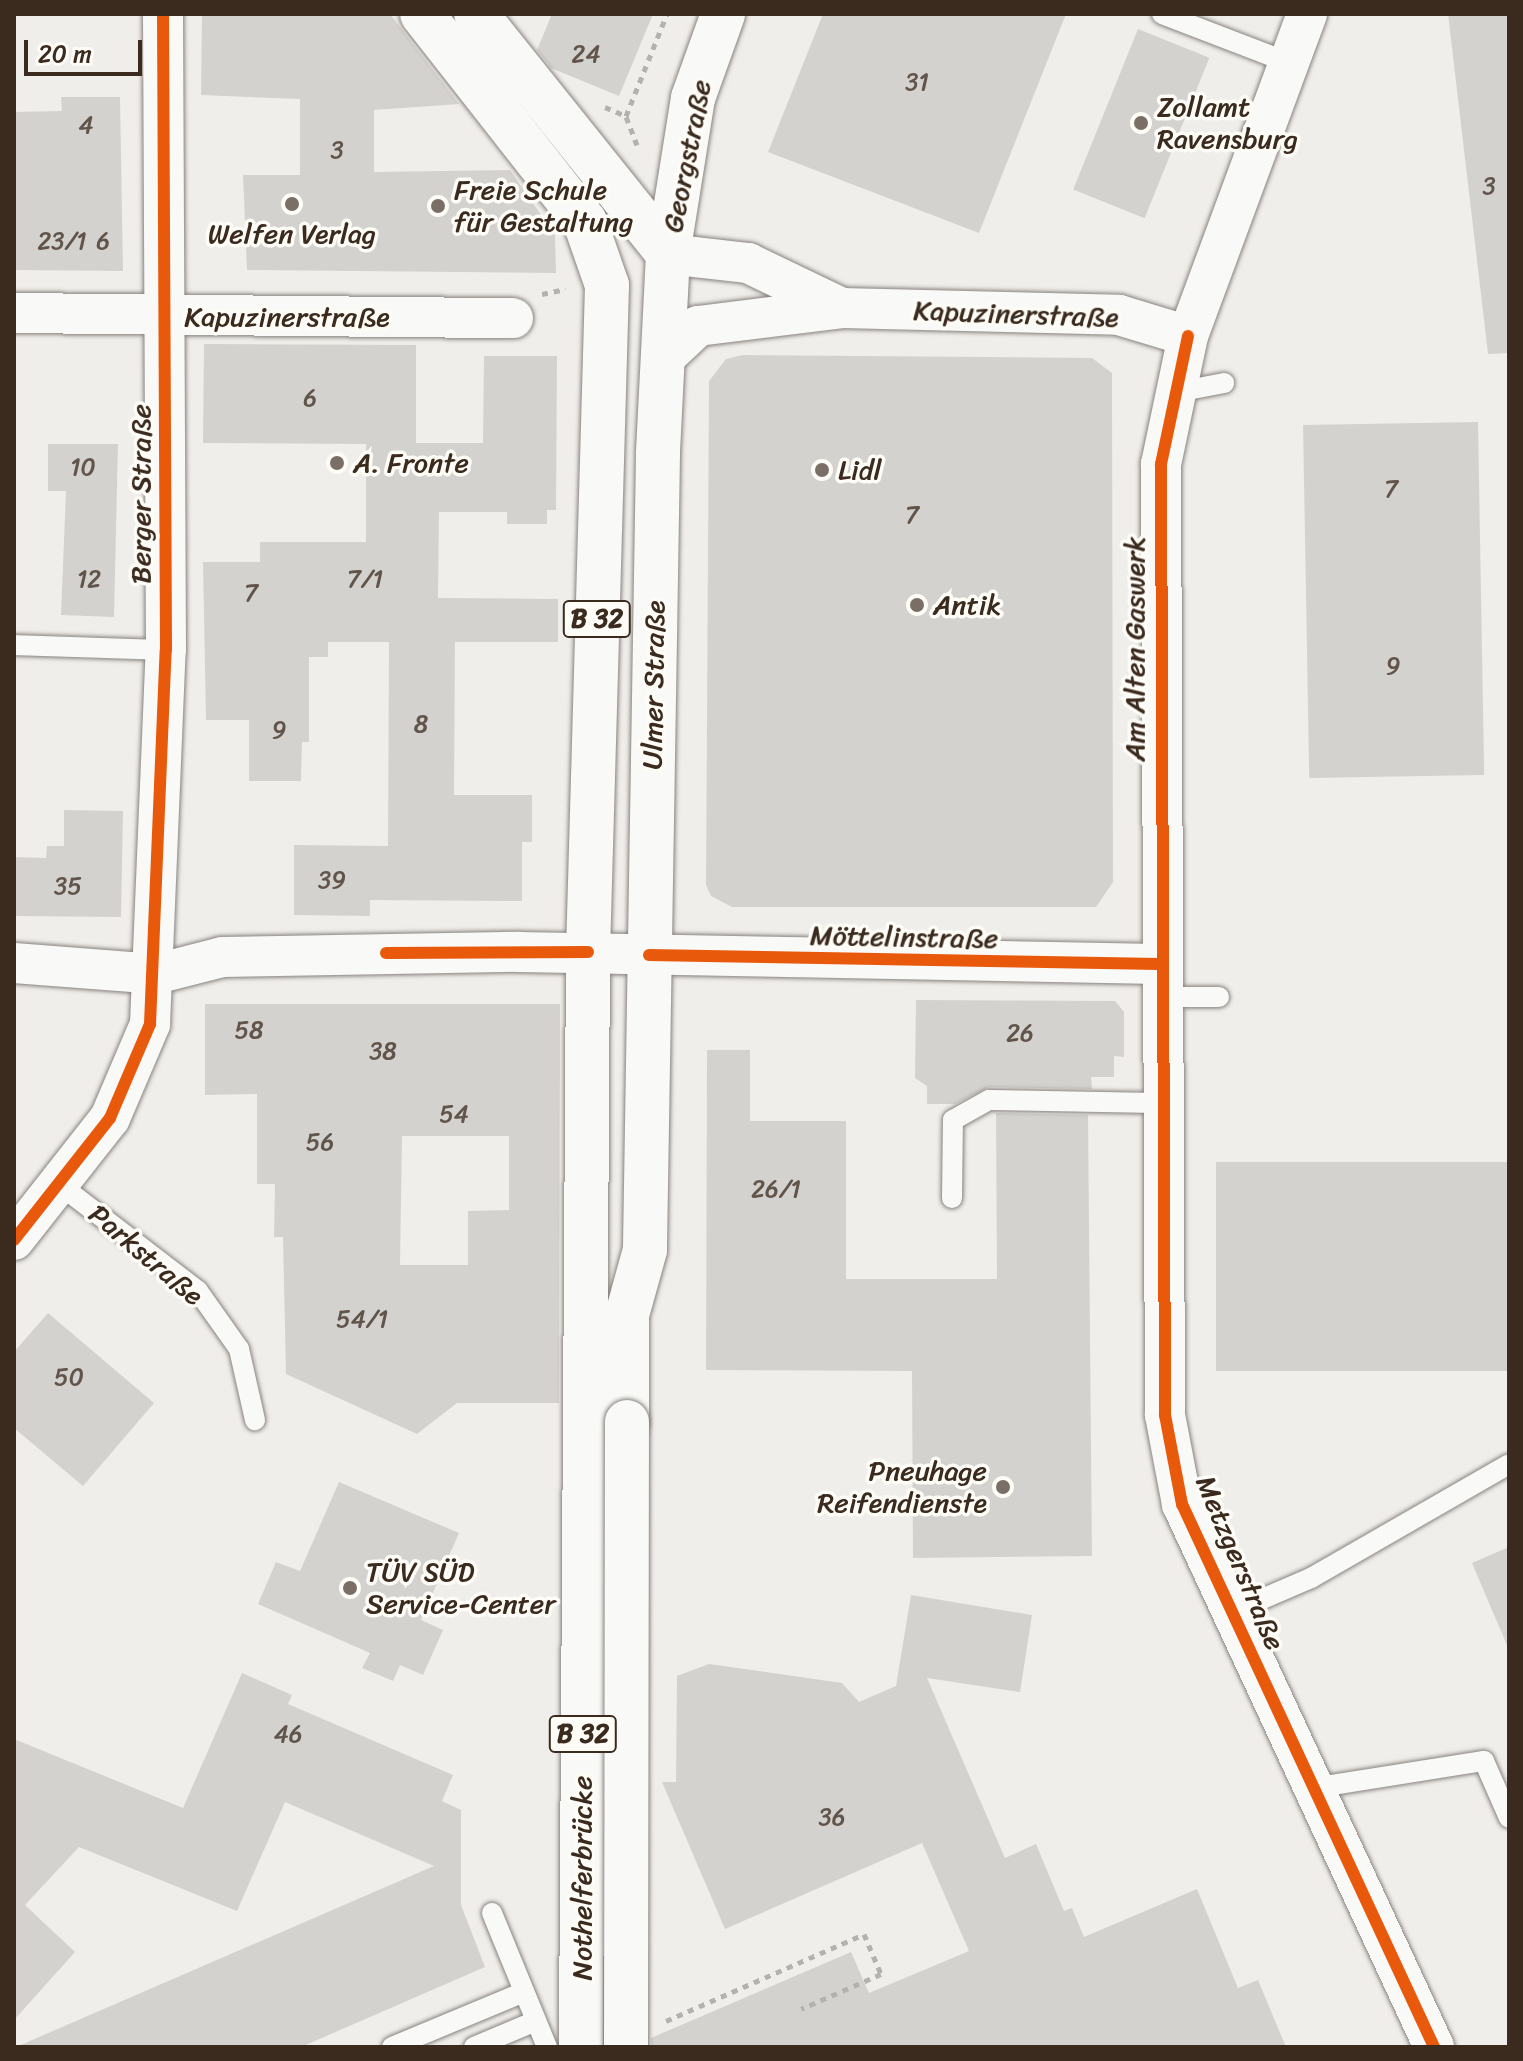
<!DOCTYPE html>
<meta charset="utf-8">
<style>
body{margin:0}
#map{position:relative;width:1523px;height:2061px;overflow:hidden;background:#f0eeeb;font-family:Sriracha,sans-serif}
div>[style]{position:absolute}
.building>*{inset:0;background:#d4d2cf;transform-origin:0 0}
.path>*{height:5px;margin-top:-2.5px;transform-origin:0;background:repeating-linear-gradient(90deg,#b4b2b0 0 6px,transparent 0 12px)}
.roads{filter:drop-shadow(0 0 2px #88837f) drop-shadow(0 0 2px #88837f)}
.service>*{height:20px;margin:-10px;padding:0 10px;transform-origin:10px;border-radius:10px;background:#f9f9f7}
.minor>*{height:40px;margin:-20px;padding:0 20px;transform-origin:20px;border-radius:20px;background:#f9f9f7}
.secondary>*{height:44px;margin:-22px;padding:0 22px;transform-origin:22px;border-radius:22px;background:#f9f9f7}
.primary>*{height:44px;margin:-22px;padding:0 22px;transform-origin:22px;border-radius:22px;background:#f9f9f7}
.bridges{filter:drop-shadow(0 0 2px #88837f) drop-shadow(0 0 2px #88837f)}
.primary-bridge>*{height:44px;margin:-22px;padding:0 22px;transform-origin:22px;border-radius:22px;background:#f9f9f7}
.cycleway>*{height:12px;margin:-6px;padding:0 6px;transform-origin:6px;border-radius:6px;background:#e8590c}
.dots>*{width:22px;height:22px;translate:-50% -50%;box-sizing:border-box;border:4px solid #fdfcf7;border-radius:50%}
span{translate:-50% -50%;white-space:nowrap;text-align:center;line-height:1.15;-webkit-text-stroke:7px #fdfcf7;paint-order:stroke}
.number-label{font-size:24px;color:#61544a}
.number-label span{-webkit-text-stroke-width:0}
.shield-label span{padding:2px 6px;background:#fdfcf7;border:2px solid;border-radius:6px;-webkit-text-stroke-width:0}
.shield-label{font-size:26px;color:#3b2a1e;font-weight:700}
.poi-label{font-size:28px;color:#3b2a1e}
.left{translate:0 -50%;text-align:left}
.right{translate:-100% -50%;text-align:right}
.street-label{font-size:28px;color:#3b2a1e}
.frame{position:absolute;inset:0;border:16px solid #3b2a1e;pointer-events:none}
.scale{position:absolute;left:24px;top:40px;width:118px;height:36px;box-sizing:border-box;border:4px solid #3b2a1e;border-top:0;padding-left:10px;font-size:24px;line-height:28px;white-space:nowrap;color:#3b2a1e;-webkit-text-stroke:6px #fdfcf7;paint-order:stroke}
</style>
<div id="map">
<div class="building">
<i style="clip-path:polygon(202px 14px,390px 14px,459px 104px,374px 110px,374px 172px,510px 170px,555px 235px,556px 273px,247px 270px,243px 175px,300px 175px,300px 99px,201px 95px)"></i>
<i style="clip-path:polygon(552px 14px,653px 14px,619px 96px,551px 68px,537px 50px)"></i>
<i style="clip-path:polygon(823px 14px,1066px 14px,979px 233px,768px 152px)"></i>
<i style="clip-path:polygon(1448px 14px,1509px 14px,1509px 353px,1488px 354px)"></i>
<i style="left:1138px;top:29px;width:77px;height:173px;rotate:22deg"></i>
<i style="clip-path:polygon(61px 97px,120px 97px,123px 271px,14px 270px,14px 112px,62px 111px)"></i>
<i style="clip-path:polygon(204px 344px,416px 345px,416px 443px,483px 443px,484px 356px,557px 356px,556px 510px,547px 510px,547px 524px,507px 524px,507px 512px,439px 512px,438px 598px,558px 599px,558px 642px,455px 642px,454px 795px,532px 795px,532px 842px,522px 842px,522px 901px,370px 900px,370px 916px,294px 915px,294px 845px,388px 846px,389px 642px,328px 642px,328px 657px,309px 657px,309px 742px,302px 742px,301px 781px,249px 781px,249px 720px,206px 720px,203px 562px,260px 562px,260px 542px,366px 542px,366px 444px,203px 443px)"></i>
<i style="clip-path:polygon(743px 355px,1092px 358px,1112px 373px,1113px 882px,1096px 907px,732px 907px,711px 896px,706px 885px,709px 381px,726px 359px)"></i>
<i style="left:1478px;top:422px;width:353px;height:175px;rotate:89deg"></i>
<i style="clip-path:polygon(48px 444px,118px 444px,114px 617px,61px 615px,66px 491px,48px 491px)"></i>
<i style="clip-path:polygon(64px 810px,123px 811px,121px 917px,14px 916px,14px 857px,46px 858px,47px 846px,64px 846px)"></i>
<i style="clip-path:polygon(916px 1000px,1115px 1001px,1124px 1012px,1124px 1057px,1114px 1056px,1114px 1077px,1091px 1077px,1092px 1089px,989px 1087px,955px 1104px,927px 1104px,927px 1086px,915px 1078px)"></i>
<i style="clip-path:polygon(evenodd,205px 1004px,560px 1004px,559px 1403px,457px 1403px,417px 1434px,286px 1374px,283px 1237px,274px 1237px,275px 1184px,257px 1184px,257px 1094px,205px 1095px,205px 1004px,402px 1136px,509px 1136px,509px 1210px,468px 1211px,468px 1265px,400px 1265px,402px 1136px)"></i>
<i style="clip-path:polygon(707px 1050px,750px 1050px,750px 1121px,846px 1121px,846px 1279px,997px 1279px,996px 1113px,1088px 1115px,1092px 1556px,913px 1558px,912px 1371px,706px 1370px)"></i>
<i style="left:1509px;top:1162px;width:209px;height:293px;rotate:90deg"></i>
<i style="clip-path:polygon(48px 1313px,154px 1403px,83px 1486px,14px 1428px,14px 1352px)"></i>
<i style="clip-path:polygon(339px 1482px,459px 1533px,421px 1620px,443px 1630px,423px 1675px,400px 1665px,393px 1681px,362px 1668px,370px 1653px,258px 1604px,276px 1562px,300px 1571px)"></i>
<i style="clip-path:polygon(1509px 1547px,1509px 1650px,1472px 1563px)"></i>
<i style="clip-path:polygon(911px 1595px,1032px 1615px,1020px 1692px,927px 1678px,1005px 1858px,1036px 1844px,1064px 1911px,1072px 1908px,1084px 1937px,1197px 1889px,1238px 1988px,1258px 1980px,1286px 2047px,651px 2047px,651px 2038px,851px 1952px,869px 1993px,969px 1951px,922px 1843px,725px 1929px,662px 1782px,676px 1782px,677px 1676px,709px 1664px,842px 1683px,859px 1702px,896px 1686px)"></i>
<i style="clip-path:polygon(242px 1673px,292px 1695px,288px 1704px,453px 1775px,442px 1801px,461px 1810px,461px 1905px,485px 1967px,301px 2047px,16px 2047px,434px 1866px,285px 1802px,237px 1911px,79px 1847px,25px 1905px,75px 1952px,14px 2020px,14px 1739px,183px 1808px)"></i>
</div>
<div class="path">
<i style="left:605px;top:107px;width:23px;rotate:23deg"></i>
<i style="left:637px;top:145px;width:31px;rotate:-111deg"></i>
<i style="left:626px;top:116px;width:110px;rotate:-68.1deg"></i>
<i style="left:542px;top:294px;width:24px;rotate:-12deg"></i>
<i style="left:666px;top:2021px;width:216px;rotate:-23.7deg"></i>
<i style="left:864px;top:1934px;width:43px;rotate:67deg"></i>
<i style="left:881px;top:1974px;width:87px;rotate:156.4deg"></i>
</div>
<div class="roads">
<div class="service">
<i style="left:1162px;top:14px;width:134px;rotate:21deg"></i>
<i style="left:1177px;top:392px;width:48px;rotate:-10.8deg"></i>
<i style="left:14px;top:645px;width:152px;rotate:1.9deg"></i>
<i style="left:1159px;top:997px;width:60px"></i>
<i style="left:60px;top:1185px;width:174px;rotate:37.5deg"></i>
<i style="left:198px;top:1291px;width:71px;rotate:54.7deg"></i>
<i style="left:239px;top:1349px;width:73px;rotate:77.3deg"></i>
<i style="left:952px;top:1198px;width:78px;rotate:-89.3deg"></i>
<i style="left:953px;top:1120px;width:41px;rotate:-29.1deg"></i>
<i style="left:989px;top:1100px;width:171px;rotate:1deg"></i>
<i style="left:1232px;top:1612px;width:86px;rotate:-23.3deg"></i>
<i style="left:1311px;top:1578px;width:228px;rotate:-29.9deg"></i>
<i style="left:1313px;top:1788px;width:173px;rotate:-9deg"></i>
<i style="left:1484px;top:1761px;width:62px;rotate:66.3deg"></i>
<i style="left:492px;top:1913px;width:145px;rotate:67.7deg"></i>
<i style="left:392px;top:2047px;width:143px;rotate:-22.6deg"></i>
<i style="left:474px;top:2047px;width:67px;rotate:-22.8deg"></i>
</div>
<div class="minor">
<i style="left:1307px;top:14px;width:343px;rotate:110.3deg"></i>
<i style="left:1188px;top:336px;width:131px;rotate:101.9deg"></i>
<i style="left:1161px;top:464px;width:951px;rotate:89.76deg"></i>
<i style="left:1165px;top:1415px;width:91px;rotate:79.2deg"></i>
<i style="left:1182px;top:1504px;width:599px;rotate:65.1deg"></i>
<i style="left:668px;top:254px;width:81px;rotate:6.4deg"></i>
<i style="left:748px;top:263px;width:104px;rotate:25.6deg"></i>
<i style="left:14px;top:313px;width:499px;rotate:0.6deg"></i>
<i style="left:663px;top:359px;width:48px;rotate:-43.3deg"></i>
<i style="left:698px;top:326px;width:145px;rotate:-7.1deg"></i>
<i style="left:842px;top:308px;width:277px;rotate:1.4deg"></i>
<i style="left:1119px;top:315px;width:72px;rotate:16.9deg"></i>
<i style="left:14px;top:963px;width:142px;rotate:4.4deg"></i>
<i style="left:156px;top:974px;width:68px;rotate:-14.4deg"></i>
<i style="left:222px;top:957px;width:297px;rotate:-1deg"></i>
<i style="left:519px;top:952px;width:640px;rotate:1.07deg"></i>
<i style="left:14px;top:1240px;width:155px;rotate:-51.8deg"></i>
<i style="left:110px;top:1118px;width:102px;rotate:-66.9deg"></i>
<i style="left:150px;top:1024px;width:374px;rotate:-87.6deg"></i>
<i style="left:166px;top:650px;width:636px;rotate:-90.27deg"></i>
</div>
<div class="secondary">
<i style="left:668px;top:254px;width:158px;rotate:-80.9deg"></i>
<i style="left:693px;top:98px;width:89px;rotate:-70.3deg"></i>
</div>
<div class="primary">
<i style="left:422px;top:14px;width:264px;rotate:51.9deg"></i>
<i style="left:585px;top:222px;width:67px;rotate:70.8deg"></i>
<i style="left:607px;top:285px;width:667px;rotate:91.63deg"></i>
<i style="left:588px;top:952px;width:1095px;rotate:90.37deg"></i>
<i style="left:476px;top:14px;width:307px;rotate:51.3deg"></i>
<i style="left:668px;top:254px;width:200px;rotate:92.9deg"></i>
<i style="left:658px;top:454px;width:796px;rotate:90.94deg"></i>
<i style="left:645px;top:1250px;width:67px;rotate:105.5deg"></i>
<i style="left:627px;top:1315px;width:107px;rotate:90deg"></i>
</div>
</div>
<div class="bridges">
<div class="primary-bridge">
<i style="left:626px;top:2047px;width:625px;rotate:-89.91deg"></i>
</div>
</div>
<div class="cycleway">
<i style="left:1188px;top:336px;width:131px;rotate:101.9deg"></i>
<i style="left:1161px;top:464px;width:951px;rotate:89.76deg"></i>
<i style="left:1165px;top:1415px;width:91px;rotate:79.2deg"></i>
<i style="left:1182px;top:1504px;width:599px;rotate:65.1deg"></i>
<i style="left:386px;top:953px;width:202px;rotate:-0.3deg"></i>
<i style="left:649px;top:955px;width:510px;rotate:1.01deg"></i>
<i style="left:14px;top:1240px;width:155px;rotate:-51.8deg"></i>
<i style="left:110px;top:1118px;width:102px;rotate:-66.9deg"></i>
<i style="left:150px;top:1024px;width:374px;rotate:-87.6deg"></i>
<i style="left:166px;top:650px;width:636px;rotate:-90.27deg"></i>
</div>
<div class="dots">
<i style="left:1141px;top:123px;background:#7a6f66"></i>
<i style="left:292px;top:204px;background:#7a6f66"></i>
<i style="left:438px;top:206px;background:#7a6f66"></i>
<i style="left:337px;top:463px;background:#7a6f66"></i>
<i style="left:822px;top:470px;background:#7a6f66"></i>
<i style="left:917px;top:605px;background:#7a6f66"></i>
<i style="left:1003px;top:1487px;background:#7a6f66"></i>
<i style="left:350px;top:1588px;background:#7a6f66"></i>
</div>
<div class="number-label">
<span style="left:586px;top:55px">24</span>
<span style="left:917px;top:83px">31</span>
<span style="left:86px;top:126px">4</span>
<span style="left:337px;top:151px">3</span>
<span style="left:1489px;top:187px">3</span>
<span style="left:62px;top:242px">23/1</span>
<span style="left:103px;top:242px">6</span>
<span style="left:310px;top:399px">6</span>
<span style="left:83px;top:468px">10</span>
<span style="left:1391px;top:490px">7</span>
<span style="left:912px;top:516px">7</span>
<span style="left:89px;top:580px">12</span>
<span style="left:365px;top:580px">7/1</span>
<span style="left:251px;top:594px">7</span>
<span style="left:1393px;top:667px">9</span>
<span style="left:421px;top:725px">8</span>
<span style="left:279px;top:731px">9</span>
<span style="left:332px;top:881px">39</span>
<span style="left:68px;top:887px">35</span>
<span style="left:249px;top:1031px">58</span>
<span style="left:1020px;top:1034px">26</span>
<span style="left:383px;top:1052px">38</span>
<span style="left:454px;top:1115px">54</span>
<span style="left:320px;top:1143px">56</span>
<span style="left:776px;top:1190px">26/1</span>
<span style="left:362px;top:1320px">54/1</span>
<span style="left:69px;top:1378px">50</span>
<span style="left:288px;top:1735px">46</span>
<span style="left:832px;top:1818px">36</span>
</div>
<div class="shield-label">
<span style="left:597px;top:619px">B 32</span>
<span style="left:583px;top:1734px">B 32</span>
</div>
<div class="poi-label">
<span class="left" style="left:1157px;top:123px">Zollamt<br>Ravensburg</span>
<span class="left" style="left:454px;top:206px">Freie Schule<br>für Gestaltung</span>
<span style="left:292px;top:234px">Welfen Verlag</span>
<span class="left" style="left:353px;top:463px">A. Fronte</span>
<span class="left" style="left:838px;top:470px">Lidl</span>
<span class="left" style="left:933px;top:605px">Antik</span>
<span class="right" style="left:987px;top:1487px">Pneuhage<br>Reifendienste</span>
<span class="left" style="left:366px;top:1588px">TÜV SÜD<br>Service-Center</span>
</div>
<div class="street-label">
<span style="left:687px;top:156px;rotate:-79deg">Georgstraße</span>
<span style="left:1016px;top:314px;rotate:2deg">Kapuzinerstraße</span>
<span style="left:287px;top:317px">Kapuzinerstraße</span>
<span style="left:141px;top:494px;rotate:-90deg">Berger Straße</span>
<span style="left:1135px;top:649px;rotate:-90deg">Am Alten Gaswerk</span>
<span style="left:654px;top:685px;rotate:-89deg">Ulmer Straße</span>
<span style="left:904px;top:937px;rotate:1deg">Möttelinstraße</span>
<span style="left:146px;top:1255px;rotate:40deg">Parkstraße</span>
<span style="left:1240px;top:1563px;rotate:67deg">Metzgerstraße</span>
<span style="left:582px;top:1878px;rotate:-90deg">Nothelferbrücke</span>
</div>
<div class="frame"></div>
<div class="scale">20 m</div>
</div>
